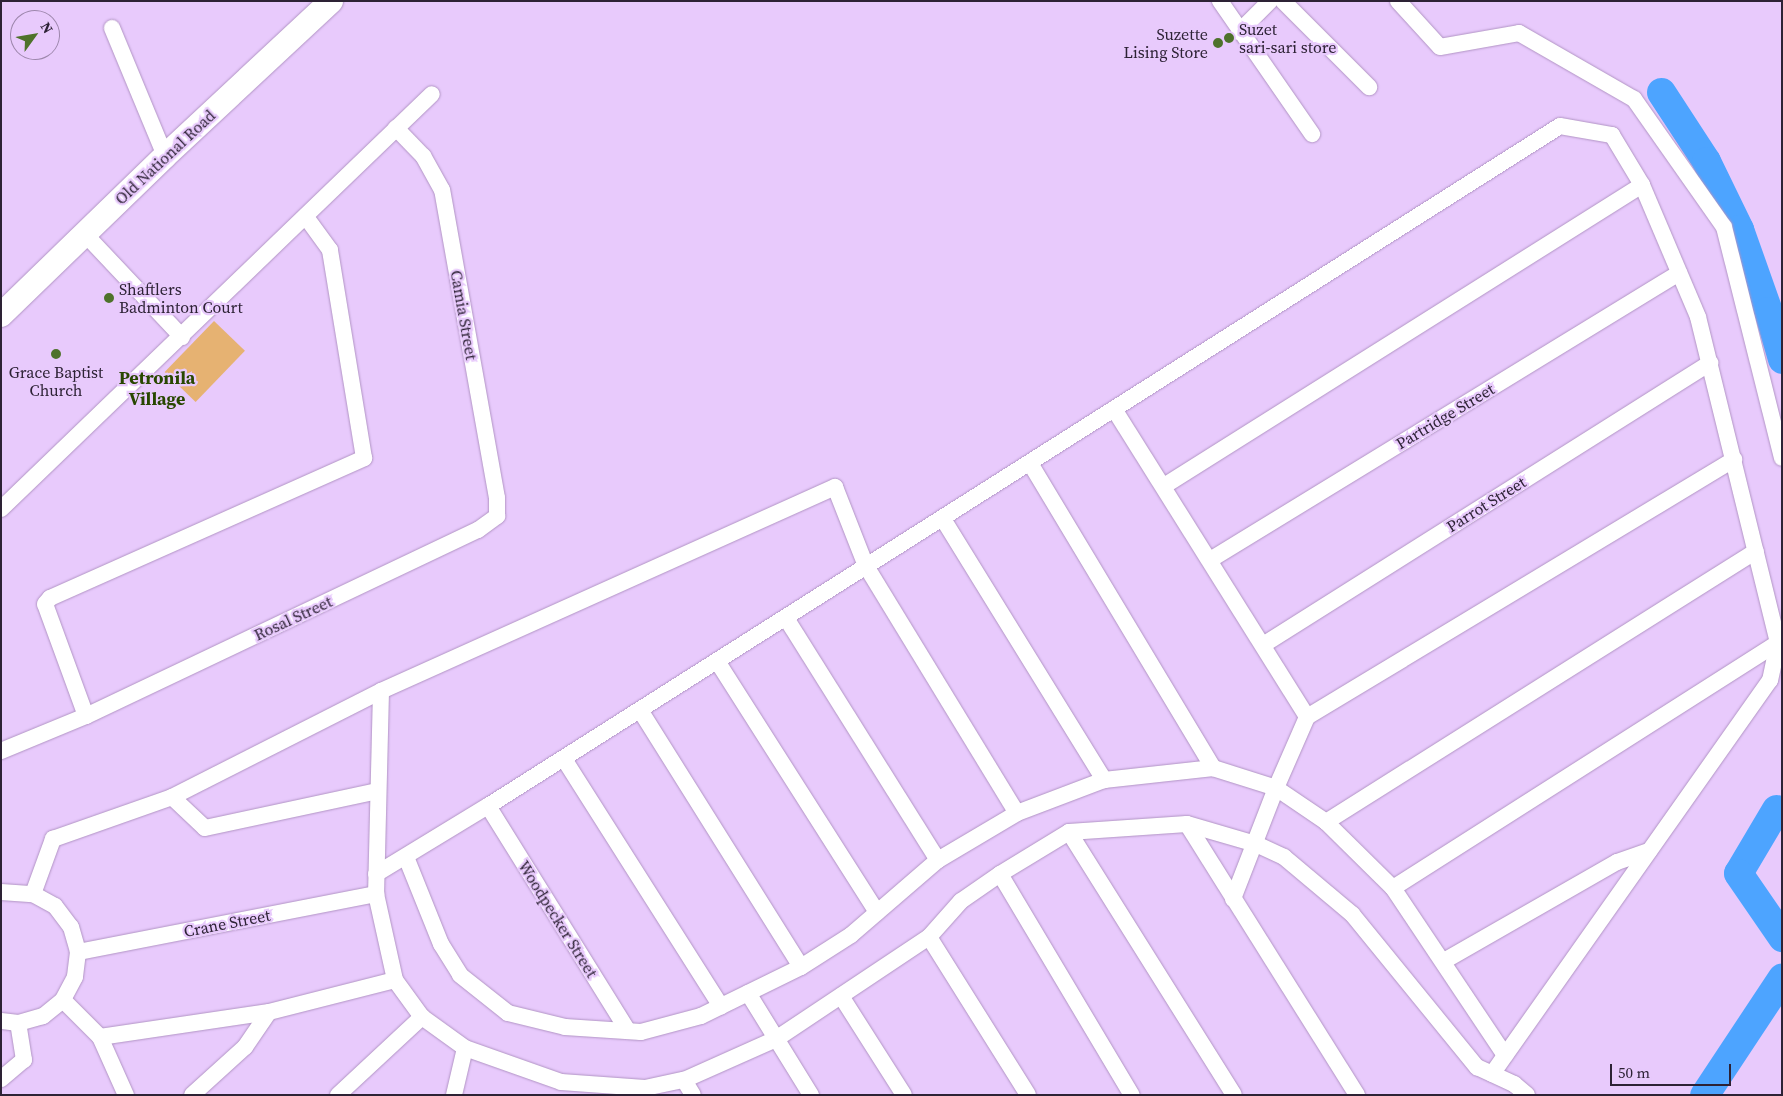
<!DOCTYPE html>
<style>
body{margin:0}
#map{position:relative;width:1783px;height:1096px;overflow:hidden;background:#e8cafc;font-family:"Source Serif 4",serif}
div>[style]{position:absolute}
.green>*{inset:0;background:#e6b272;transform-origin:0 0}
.river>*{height:29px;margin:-14.5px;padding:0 14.5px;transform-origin:14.5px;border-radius:14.5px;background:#4da4ff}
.roads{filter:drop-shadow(0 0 1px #b194c4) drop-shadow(0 0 1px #b194c4)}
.minor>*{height:16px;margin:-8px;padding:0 8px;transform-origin:8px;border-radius:8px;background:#fff}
.secondary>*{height:24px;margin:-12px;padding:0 12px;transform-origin:12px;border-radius:12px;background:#fff}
.dots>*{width:14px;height:14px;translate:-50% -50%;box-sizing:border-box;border:2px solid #e8cafc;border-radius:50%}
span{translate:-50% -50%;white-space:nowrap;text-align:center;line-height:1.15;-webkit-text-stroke:4.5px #e8cafc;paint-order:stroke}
.poi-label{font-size:16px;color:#2d2235}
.left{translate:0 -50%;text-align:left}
.right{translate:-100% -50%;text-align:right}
.street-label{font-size:16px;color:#2d2235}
.neighbourhood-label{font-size:18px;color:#284700;font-weight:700}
.frame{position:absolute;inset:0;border:2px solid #2d2235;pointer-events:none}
.north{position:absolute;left:10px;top:10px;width:50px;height:50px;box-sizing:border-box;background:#e8cafc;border:1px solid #9d87ac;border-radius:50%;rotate:58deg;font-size:14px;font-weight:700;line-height:20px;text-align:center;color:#2d2235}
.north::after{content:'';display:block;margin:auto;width:18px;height:22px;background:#4e722b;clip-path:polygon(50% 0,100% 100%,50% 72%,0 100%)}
.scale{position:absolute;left:1610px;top:1064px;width:121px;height:22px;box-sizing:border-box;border:2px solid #2d2235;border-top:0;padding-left:6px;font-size:15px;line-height:18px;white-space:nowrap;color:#2d2235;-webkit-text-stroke:4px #e8cafc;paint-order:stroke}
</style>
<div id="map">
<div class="green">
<i style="left:214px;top:321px;width:43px;height:71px;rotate:44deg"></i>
</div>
<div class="river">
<i style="left:1661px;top:92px;width:82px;rotate:56.9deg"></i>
<i style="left:1706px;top:161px;width:76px;rotate:64.1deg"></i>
<i style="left:1739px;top:229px;width:87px;rotate:70.5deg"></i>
<i style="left:1768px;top:311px;width:50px;rotate:73.7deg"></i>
<i style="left:1776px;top:809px;width:74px;rotate:120.7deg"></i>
<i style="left:1738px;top:873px;width:78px;rotate:55.5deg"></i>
<i style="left:1704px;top:1095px;width:141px;rotate:-56.5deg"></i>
</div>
<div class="roads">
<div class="minor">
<i style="left:1220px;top:1px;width:162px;rotate:55.3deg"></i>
<i style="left:1283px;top:1px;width:122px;rotate:45deg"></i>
<i style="left:1398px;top:1px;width:62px;rotate:47.6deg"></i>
<i style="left:1440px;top:47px;width:80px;rotate:-10deg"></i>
<i style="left:1519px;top:33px;width:133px;rotate:29.9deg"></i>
<i style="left:1634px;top:99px;width:156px;rotate:54.9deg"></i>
<i style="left:1724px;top:227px;width:238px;rotate:75.9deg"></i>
<i style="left:112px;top:28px;width:139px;rotate:67.5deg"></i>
<i style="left:1239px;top:32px;width:44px;rotate:-45deg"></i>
<i style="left:84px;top:233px;width:143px;rotate:46.7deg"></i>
<i style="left:1114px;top:409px;width:363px;rotate:57.9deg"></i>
<i style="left:1307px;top:717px;width:77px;rotate:113.6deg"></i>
<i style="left:1276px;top:788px;width:119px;rotate:111.2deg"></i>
<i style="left:1030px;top:463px;width:356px;rotate:59deg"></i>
<i style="left:1164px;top:486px;width:565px;rotate:-32.2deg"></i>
<i style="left:1px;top:509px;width:598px;rotate:-43.92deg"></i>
<i style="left:943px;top:519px;width:307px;rotate:58.3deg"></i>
<i style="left:1210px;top:560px;width:550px;rotate:-31.46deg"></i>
<i style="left:786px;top:618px;width:286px;rotate:57.9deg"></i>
<i style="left:1263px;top:645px;width:529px;rotate:-32.25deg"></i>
<i style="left:717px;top:661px;width:298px;rotate:57.5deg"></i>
<i style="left:381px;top:691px;width:203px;rotate:91.4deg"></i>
<i style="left:376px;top:894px;width:88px;rotate:77.5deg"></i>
<i style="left:395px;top:980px;width:46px;rotate:53.9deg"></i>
<i style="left:422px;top:1017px;width:53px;rotate:35.8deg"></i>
<i style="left:465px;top:1048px;width:102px;rotate:19.5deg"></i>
<i style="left:561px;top:1082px;width:84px;rotate:4.1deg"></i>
<i style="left:645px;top:1088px;width:40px;rotate:-12deg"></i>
<i style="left:684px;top:1080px;width:101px;rotate:-24deg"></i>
<i style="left:776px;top:1039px;width:184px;rotate:-33.7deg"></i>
<i style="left:929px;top:937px;width:48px;rotate:-48.4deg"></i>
<i style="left:961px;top:901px;width:47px;rotate:-34.7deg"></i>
<i style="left:1000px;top:874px;width:81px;rotate:-31.3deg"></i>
<i style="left:1069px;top:832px;width:118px;rotate:-3.9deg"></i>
<i style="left:1187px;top:824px;width:72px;rotate:16.2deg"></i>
<i style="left:1256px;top:844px;width:31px;rotate:25deg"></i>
<i style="left:1284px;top:857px;width:89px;rotate:40deg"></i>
<i style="left:1352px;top:914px;width:198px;rotate:50.8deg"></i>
<i style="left:1477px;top:1067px;width:41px;rotate:24.7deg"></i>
<i style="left:1514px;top:1084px;width:17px;rotate:40deg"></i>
<i style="left:640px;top:710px;width:303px;rotate:57.9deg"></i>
<i style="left:86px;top:716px;width:119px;rotate:-110.1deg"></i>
<i style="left:45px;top:604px;width:8px;rotate:-50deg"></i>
<i style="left:50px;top:598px;width:344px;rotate:-24deg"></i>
<i style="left:364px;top:458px;width:211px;rotate:-99.3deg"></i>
<i style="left:330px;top:250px;width:41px;rotate:-126deg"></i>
<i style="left:1307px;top:717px;width:499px;rotate:-31.1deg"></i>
<i style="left:1px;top:751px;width:92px;rotate:-22.4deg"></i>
<i style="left:86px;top:716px;width:434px;rotate:-25.4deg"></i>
<i style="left:478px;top:530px;width:24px;rotate:-36deg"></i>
<i style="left:497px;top:516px;width:18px;rotate:-90deg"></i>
<i style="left:497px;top:498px;width:313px;rotate:-100.1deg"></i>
<i style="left:442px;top:190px;width:39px;rotate:-119deg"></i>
<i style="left:423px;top:156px;width:39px;rotate:-134deg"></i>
<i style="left:564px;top:759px;width:293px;rotate:57.6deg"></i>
<i style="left:172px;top:797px;width:45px;rotate:43.2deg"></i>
<i style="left:205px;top:828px;width:176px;rotate:-12.1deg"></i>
<i style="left:488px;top:806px;width:265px;rotate:58.1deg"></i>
<i style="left:1326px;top:822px;width:508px;rotate:-32.22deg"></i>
<i style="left:1187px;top:824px;width:320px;rotate:57.9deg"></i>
<i style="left:1069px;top:832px;width:310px;rotate:57.9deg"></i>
<i style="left:406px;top:857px;width:94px;rotate:68.1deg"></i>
<i style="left:441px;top:944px;width:36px;rotate:58deg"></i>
<i style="left:460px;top:975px;width:61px;rotate:38.4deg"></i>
<i style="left:508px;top:1013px;width:59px;rotate:13.8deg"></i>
<i style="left:565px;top:1027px;width:76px;rotate:3.8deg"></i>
<i style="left:641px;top:1032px;width:62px;rotate:-14.9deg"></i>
<i style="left:701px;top:1016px;width:111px;rotate:-26.1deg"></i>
<i style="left:801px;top:967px;width:59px;rotate:-32.6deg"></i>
<i style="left:851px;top:935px;width:115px;rotate:-40.8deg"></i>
<i style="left:938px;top:860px;width:92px;rotate:-30.7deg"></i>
<i style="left:1017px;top:813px;width:93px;rotate:-20.8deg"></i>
<i style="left:1104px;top:780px;width:110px;rotate:-6.3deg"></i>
<i style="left:1213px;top:768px;width:66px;rotate:17.6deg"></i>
<i style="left:1276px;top:788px;width:60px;rotate:34.2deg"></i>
<i style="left:1326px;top:822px;width:94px;rotate:44.6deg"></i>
<i style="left:1393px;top:888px;width:201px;rotate:56.2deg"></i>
<i style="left:376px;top:874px;width:131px;rotate:-31.3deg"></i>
<i style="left:488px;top:806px;width:1269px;rotate:-32.39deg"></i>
<i style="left:1560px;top:126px;width:53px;rotate:9.8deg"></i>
<i style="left:1612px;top:135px;width:58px;rotate:59deg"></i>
<i style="left:1642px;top:185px;width:143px;rotate:67deg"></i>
<i style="left:1698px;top:317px;width:336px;rotate:76.2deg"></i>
<i style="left:1778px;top:643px;width:38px;rotate:102deg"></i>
<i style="left:1770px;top:680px;width:482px;rotate:125.2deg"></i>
<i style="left:1000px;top:874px;width:257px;rotate:59.2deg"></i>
<i style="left:1393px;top:888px;width:456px;rotate:-32.5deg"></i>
<i style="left:1px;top:892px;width:32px;rotate:4deg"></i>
<i style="left:33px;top:894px;width:25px;rotate:29deg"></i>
<i style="left:55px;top:906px;width:26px;rotate:53deg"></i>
<i style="left:71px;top:927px;width:26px;rotate:74deg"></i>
<i style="left:78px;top:952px;width:25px;rotate:97deg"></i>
<i style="left:75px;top:977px;width:26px;rotate:118deg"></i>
<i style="left:63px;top:1000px;width:26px;rotate:141deg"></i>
<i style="left:43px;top:1016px;width:26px;rotate:164deg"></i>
<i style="left:18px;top:1023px;width:17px;rotate:-173deg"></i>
<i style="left:33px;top:894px;width:59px;rotate:-70deg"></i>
<i style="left:53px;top:839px;width:126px;rotate:-19.4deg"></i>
<i style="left:172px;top:797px;width:234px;rotate:-26.9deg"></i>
<i style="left:381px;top:691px;width:498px;rotate:-24.2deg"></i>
<i style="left:835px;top:487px;width:85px;rotate:68.6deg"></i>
<i style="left:866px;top:566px;width:289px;rotate:58.6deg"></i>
<i style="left:929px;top:937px;width:186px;rotate:57.9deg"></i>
<i style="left:78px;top:952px;width:304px;rotate:-11deg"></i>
<i style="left:1444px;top:961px;width:199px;rotate:-29.8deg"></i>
<i style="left:1617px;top:862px;width:34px;rotate:-19deg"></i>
<i style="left:748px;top:993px;width:120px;rotate:58.3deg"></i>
<i style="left:841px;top:996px;width:117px;rotate:57.5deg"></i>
<i style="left:63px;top:1000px;width:52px;rotate:45deg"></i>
<i style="left:100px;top:1037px;width:64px;rotate:65.9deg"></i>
<i style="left:100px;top:1037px;width:171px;rotate:-8.4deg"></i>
<i style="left:269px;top:1012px;width:130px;rotate:-14.3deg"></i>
<i style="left:1px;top:1079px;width:30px;rotate:-40deg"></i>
<i style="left:24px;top:1060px;width:37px;rotate:-99deg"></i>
<i style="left:684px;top:1080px;width:17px;rotate:59deg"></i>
<i style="left:192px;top:1095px;width:72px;rotate:-42.2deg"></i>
<i style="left:245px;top:1047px;width:42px;rotate:-55.6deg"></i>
<i style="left:338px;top:1095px;width:115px;rotate:-42.9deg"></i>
<i style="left:454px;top:1095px;width:48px;rotate:-76.8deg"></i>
</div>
<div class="secondary">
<i style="left:1px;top:315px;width:228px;rotate:-44.1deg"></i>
<i style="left:165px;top:156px;width:227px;rotate:-43deg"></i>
</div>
</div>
<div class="dots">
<i style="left:1229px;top:38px;background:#4e722b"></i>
<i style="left:1218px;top:43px;background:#4e722b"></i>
<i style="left:109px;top:298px;background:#4e722b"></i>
<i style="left:56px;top:354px;background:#4e722b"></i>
</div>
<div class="poi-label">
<span class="left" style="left:1239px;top:38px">Suzet<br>sari-sari store</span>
<span class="right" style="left:1208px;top:43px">Suzette<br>Lising Store</span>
<span class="left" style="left:119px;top:298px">Shaftlers<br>Badminton Court</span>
<span style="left:56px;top:381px">Grace Baptist<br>Church</span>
</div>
<div class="street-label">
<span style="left:165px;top:157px;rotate:-43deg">Old National Road</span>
<span style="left:464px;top:315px;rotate:80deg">Camia Street</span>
<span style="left:1445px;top:416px;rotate:-31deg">Partridge Street</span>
<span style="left:1486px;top:504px;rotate:-32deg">Parrot Street</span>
<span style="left:293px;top:618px;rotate:-25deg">Rosal Street</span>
<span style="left:558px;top:919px;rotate:58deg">Woodpecker Street</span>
<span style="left:227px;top:923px;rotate:-11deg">Crane Street</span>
</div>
<div class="neighbourhood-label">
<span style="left:157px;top:389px">Petronila<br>Village</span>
</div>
<div class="frame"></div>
<div class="north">N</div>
<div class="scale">50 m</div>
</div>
